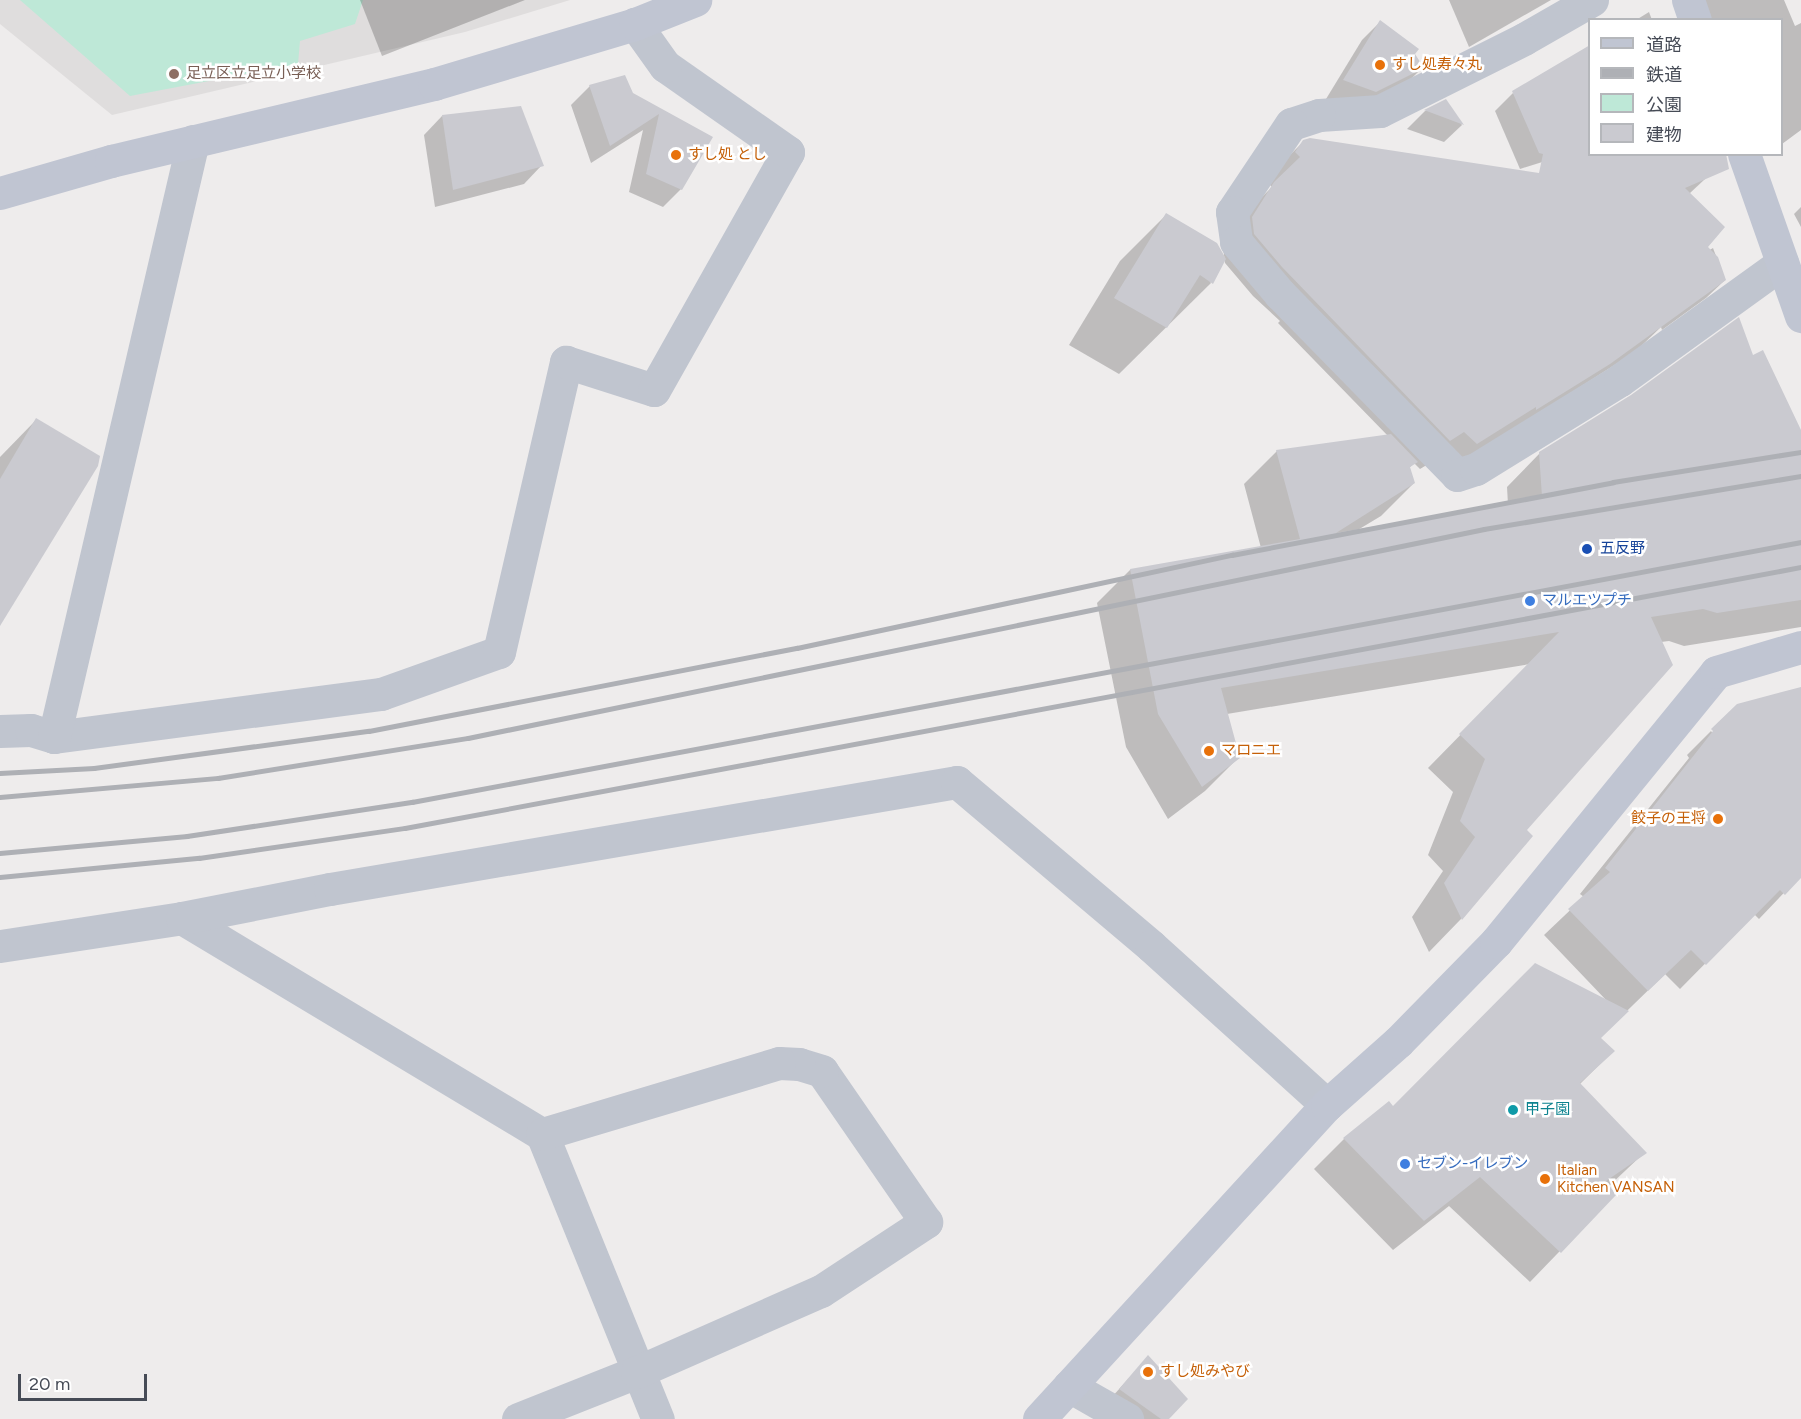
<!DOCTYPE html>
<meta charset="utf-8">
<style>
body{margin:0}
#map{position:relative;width:1801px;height:1419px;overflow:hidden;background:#eeecec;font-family:Figtree,"Noto Sans JP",sans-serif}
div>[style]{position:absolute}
.education>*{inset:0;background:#dfdddd}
.green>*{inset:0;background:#bee8d7}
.shadow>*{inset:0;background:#0003}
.building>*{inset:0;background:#cacad0}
.street>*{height:33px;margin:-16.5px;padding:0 16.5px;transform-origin:16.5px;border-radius:16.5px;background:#c0c5cf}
.secondary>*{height:33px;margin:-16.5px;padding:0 16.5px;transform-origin:16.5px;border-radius:16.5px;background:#c0c5d2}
.rail>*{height:4.5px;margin:-2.25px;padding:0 2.25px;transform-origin:2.25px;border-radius:2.25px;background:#aeb0b5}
.dots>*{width:16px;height:16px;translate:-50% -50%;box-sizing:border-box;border:3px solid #fff;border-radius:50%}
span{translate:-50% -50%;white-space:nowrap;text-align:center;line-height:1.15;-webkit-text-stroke:5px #fff;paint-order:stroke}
.food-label{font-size:15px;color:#c56008}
.left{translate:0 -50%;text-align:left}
.right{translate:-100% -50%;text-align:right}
.education-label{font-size:15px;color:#785e54}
.transit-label{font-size:15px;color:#164399}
.shop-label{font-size:15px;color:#366cbe}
.culture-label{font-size:15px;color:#0d838f}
.legend{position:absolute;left:1588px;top:18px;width:195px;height:138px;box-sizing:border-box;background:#fff;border:2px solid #b5b7bb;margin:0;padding:8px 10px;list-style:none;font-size:18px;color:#464b56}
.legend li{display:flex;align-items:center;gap:12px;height:30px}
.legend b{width:30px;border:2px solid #b5b7bb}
.scale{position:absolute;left:18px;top:1374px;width:129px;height:27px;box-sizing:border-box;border:3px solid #464b56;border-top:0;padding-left:8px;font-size:18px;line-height:21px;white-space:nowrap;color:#464b56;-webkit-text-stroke:4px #fff;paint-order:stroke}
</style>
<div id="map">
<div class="education">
<i style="clip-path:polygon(0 0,570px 0,465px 32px,112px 115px,0 24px)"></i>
</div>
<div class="green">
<i style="clip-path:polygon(20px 0,363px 0,355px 24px,300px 41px,298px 64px,130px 96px)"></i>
</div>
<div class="shadow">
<i style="clip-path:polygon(360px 0,525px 0,382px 56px)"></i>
<i style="clip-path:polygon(1449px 0,1551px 0,1469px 47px)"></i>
<i style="clip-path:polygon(1691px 0,1784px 0,1795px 26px,1801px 23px,1801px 130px,1782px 144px,1782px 20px,1697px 20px)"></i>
<i style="clip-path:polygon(1649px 12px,1652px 20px,1636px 20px)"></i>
<i style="clip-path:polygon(1380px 22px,1413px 54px,1422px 68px,1404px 86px,1356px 110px,1326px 99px,1362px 40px)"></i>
<i style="clip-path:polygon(590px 86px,632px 94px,711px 137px,681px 189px,663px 207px,629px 192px,643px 130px,591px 163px,571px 105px)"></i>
<i style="clip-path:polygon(1513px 93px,1587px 148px,1520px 169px,1495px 111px)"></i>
<i style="clip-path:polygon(1445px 101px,1462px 125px,1444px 142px,1407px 129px,1425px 111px)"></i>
<i style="clip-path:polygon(442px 116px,542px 165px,524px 184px,435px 207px,424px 135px)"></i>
<i style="clip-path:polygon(1304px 141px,1666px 276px,1713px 248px,1725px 280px,1706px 298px,1662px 330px,1661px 327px,1635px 352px,1447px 472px,1435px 460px,1420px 469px,1414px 463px,1409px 468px,1414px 483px,1381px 516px,1356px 531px,1508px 505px,1507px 487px,1540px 453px,1762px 352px,1801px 434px,1801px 627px,1684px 646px,1669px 641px,1661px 642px,1525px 830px,1531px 836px,1461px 919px,1429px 952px,1412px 917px,1443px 871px,1428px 855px,1453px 792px,1428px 768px,1530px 664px,1227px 714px,1238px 758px,1205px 791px,1168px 819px,1126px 747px,1097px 603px,1130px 570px,1261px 548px,1244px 484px,1277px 451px,1388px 436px,1278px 323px,1280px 321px,1253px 296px,1225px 263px,1223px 247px,1246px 213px,1272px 187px,1267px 182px,1274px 171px)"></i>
<i style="clip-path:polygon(1590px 154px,1705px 179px,1689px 194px)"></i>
<i style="clip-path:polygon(1801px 207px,1801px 227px,1794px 214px)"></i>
<i style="clip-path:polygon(1167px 214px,1211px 283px,1119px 374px,1069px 345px,1120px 261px)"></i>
<i style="clip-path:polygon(36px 420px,0 623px,0 457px)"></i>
<i style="clip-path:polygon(1801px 693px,1801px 875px,1759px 919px,1754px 914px,1680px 989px,1665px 974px,1599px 1038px,1613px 1051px,1579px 1085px,1644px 1153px,1608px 1187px,1614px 1195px,1530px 1282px,1449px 1206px,1393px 1250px,1314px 1169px,1344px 1139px,1389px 1103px,1393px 1108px,1607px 1001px,1544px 935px,1584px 897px,1580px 894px,1689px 758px,1687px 755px,1711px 731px,1716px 738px)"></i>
<i style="clip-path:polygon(1148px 1357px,1167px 1419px,1117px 1419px,1102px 1408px)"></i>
</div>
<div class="building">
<i style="clip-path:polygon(1380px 20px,1419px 49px,1415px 54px,1424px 68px,1376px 92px,1343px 80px)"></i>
<i style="clip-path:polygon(1590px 45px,1590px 154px,1726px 154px,1729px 169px,1685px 188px,1725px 227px,1708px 247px,1718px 257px,1726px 280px,1610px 364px,1536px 410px,1536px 407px,1477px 444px,1464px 432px,1450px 441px,1282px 267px,1254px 234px,1252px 217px,1274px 182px,1300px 157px,1295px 152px,1303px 140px,1310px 138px,1539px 173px,1543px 154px,1539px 153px,1512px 91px)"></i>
<i style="clip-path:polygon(625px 75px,633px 93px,713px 137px,682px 190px,646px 174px,659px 114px,610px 146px,589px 85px)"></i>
<i style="clip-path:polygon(1446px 99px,1464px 125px,1424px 110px)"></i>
<i style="clip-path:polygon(521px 106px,544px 166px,453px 190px,442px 115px)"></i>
<i style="clip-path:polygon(1166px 213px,1217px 243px,1226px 259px,1213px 284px,1200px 275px,1167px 328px,1114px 298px)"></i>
<i style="clip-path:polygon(1739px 317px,1753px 355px,1763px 350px,1801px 430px,1801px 600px,1717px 613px,1703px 609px,1651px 617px,1673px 665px,1527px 830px,1533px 836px,1462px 920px,1444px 883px,1475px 837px,1460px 821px,1485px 759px,1459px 734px,1559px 632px,1221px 688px,1240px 758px,1202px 787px,1158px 714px,1130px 569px,1300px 539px,1276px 450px,1391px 434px,1418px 462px,1410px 467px,1415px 483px,1336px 533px,1542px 497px,1539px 452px,1631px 395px)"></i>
<i style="clip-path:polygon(36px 418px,100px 456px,98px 466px,0 626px,0 479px)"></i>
<i style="clip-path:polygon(1801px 687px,1801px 878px,1785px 895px,1780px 890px,1706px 965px,1691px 950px,1648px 991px,1568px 909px,1610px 872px,1605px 868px,1713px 731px,1711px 729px,1737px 704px)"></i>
<i style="clip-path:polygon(1535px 963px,1629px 1011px,1601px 1038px,1615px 1051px,1580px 1083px,1647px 1153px,1606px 1181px,1616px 1195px,1561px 1253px,1480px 1177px,1424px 1221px,1343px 1138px,1389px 1101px,1393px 1106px)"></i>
<i style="clip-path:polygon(1148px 1355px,1188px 1399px,1169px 1419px,1161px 1419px,1119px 1389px)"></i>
</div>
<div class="street">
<i style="left:1592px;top:0;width:78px;rotate:150.2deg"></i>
<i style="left:1524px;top:39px;width:161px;rotate:153.4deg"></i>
<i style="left:1380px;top:111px;width:61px;rotate:176.2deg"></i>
<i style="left:1319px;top:115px;width:29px;rotate:162deg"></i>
<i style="left:1291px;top:124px;width:106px;rotate:123.8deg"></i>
<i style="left:1232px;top:212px;width:30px;rotate:82deg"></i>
<i style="left:1236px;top:242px;width:68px;rotate:49.8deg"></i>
<i style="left:1280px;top:294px;width:253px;rotate:45.6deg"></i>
<i style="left:1457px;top:475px;width:20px;rotate:-18deg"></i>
<i style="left:1476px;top:469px;width:169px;rotate:-31.7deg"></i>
<i style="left:1620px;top:380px;width:200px;rotate:-35.8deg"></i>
<i style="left:0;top:731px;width:31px;rotate:-2deg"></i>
<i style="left:31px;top:730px;width:24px;rotate:17deg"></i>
<i style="left:54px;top:737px;width:330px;rotate:-7.5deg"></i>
<i style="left:381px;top:694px;width:125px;rotate:-19.6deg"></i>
<i style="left:499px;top:652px;width:298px;rotate:-77deg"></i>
<i style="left:566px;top:362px;width:92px;rotate:17.7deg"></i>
<i style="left:654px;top:390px;width:273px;rotate:-60.6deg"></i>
<i style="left:788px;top:152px;width:150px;rotate:-145deg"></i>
<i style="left:665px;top:66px;width:52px;rotate:-125.5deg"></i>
<i style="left:54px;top:737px;width:612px;rotate:-76.87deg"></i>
<i style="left:182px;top:918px;width:420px;rotate:31deg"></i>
<i style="left:542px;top:1134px;width:308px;rotate:67.9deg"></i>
<i style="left:0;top:946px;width:184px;rotate:-8.7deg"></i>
<i style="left:182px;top:918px;width:151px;rotate:-11.1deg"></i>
<i style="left:330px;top:889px;width:636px;rotate:-9.68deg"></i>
<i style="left:957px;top:782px;width:254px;rotate:40.2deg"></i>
<i style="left:1151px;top:946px;width:237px;rotate:42.1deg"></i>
<i style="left:1069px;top:1386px;width:67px;rotate:29.6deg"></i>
<i style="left:518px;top:1419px;width:128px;rotate:-21.6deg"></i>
<i style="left:637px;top:1372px;width:201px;rotate:-23.8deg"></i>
<i style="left:821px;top:1291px;width:126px;rotate:-33.3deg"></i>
<i style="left:926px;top:1222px;width:183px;rotate:-124.6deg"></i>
<i style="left:822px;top:1071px;width:24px;rotate:-163deg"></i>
<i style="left:799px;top:1064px;width:20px;rotate:-177deg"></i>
<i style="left:779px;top:1063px;width:247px;rotate:163.3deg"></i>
</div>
<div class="secondary">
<i style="left:1688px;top:0;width:21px;rotate:71deg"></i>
<i style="left:1744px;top:154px;width:172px;rotate:70.6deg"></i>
<i style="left:0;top:193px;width:116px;rotate:-16.1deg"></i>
<i style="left:111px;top:161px;width:332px;rotate:-13.4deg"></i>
<i style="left:434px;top:84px;width:210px;rotate:-16.6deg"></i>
<i style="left:635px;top:24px;width:65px;rotate:-21.8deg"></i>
<i style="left:1039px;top:1419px;width:426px;rotate:-47.5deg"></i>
<i style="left:1327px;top:1105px;width:95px;rotate:-41.6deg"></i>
<i style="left:1398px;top:1042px;width:140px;rotate:-45.6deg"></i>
<i style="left:1496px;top:942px;width:348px;rotate:-50.8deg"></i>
<i style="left:1716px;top:672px;width:89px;rotate:-16.4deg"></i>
</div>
<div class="rail">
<i style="left:0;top:773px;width:94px;rotate:-3deg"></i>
<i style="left:94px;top:768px;width:277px;rotate:-7.7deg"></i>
<i style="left:369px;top:731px;width:436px;rotate:-11deg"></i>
<i style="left:797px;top:648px;width:445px;rotate:-12.1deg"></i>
<i style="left:1232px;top:555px;width:388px;rotate:-10.8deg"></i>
<i style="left:1613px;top:482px;width:190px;rotate:-9.1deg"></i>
<i style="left:0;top:797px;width:219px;rotate:-5deg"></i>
<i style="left:218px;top:778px;width:253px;rotate:-9.1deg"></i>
<i style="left:468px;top:738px;width:1037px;rotate:-11.62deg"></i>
<i style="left:1484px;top:529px;width:321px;rotate:-9.5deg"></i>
<i style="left:0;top:853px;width:188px;rotate:-5.2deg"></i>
<i style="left:187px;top:836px;width:228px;rotate:-8.6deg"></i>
<i style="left:412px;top:802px;width:1413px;rotate:-10.6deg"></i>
<i style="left:0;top:877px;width:200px;rotate:-5.5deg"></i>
<i style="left:199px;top:858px;width:208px;rotate:-8.3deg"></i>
<i style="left:405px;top:828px;width:1420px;rotate:-10.59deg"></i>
</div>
<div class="dots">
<i style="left:1380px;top:65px;background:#e8710a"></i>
<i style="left:174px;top:74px;background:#8d6e63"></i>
<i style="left:676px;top:155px;background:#e8710a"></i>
<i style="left:1587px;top:549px;background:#1a4fb4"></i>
<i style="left:1530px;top:601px;background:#3f7fe0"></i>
<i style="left:1209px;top:751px;background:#e8710a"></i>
<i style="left:1718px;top:819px;background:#e8710a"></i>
<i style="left:1513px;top:1110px;background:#0f9aa8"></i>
<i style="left:1405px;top:1164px;background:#3f7fe0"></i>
<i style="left:1545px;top:1179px;background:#e8710a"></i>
<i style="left:1148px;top:1372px;background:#e8710a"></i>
</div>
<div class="food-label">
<span class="left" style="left:1392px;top:65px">すし処寿々丸</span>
<span class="left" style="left:688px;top:155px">すし処 とし</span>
<span class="left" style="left:1221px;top:751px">マロニエ</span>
<span class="right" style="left:1706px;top:819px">餃子の王将</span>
<span class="left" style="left:1557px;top:1179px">Italian<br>Kitchen VANSAN</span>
<span class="left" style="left:1160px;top:1372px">すし処みやび</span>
</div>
<div class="education-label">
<span class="left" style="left:186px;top:74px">足立区立足立小学校</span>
</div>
<div class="transit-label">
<span class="left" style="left:1600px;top:549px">五反野</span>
</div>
<div class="shop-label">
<span class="left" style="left:1542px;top:601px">マルエツプチ</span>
<span class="left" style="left:1417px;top:1164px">セブン-イレブン</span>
</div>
<div class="culture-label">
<span class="left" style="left:1525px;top:1110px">甲子園</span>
</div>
<ul class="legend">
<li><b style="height:8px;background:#c0c5d2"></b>道路</li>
<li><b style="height:8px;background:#aeb0b5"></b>鉄道</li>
<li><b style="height:16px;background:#bee8d7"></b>公園</li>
<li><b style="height:16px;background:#cacad0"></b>建物</li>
</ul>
<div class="scale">20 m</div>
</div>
